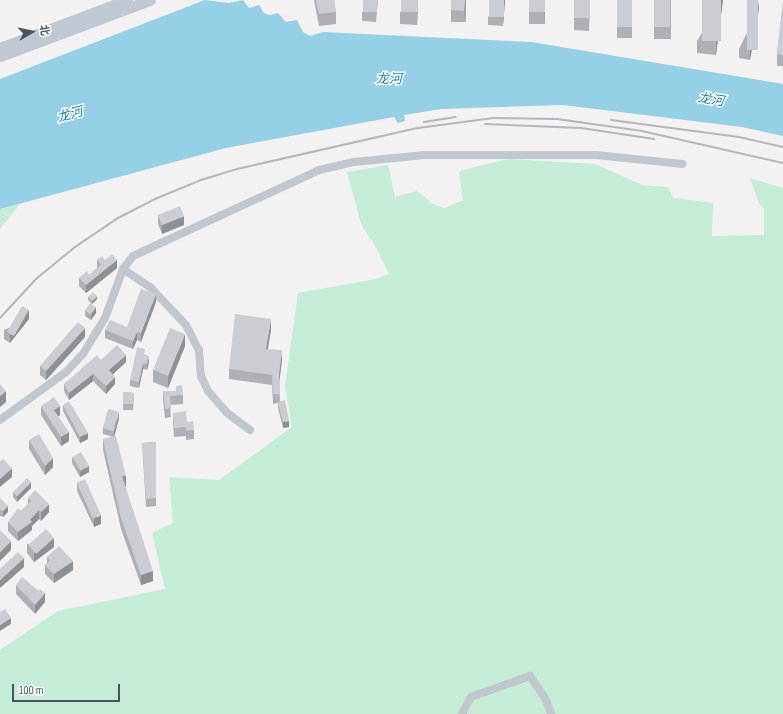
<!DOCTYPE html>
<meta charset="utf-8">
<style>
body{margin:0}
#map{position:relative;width:783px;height:714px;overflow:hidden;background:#f3f1f1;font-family:"Sofia Sans Condensed","Noto Sans SC",sans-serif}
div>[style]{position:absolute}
.green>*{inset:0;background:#c4ecd6}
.water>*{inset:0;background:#95d0e6}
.street>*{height:8px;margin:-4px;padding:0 4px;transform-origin:4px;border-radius:4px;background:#c0c7ce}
.secondary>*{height:11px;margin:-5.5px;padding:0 5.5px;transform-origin:5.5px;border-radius:5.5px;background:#c0c8d3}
.rail>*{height:2px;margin:-1px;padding:0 1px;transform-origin:1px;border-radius:1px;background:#b4b6bb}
.wall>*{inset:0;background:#afb0b5;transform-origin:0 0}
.shaded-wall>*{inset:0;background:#8e9094;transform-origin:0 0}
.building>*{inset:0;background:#cbcdd3;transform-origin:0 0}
span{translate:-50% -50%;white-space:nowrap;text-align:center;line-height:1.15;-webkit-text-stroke:3px #fff;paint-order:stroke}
.water-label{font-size:13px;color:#187ea2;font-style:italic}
.north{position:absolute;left:12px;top:12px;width:40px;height:40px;-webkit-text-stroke:3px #fff;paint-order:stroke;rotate:81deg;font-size:11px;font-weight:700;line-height:16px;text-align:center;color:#4a535d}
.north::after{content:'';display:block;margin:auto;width:14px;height:18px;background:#4a535d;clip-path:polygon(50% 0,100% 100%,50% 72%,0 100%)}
.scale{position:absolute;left:12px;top:684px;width:108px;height:18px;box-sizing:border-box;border:2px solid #4a535d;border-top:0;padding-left:5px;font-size:12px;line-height:14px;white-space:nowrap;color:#4a535d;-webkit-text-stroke:3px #fff;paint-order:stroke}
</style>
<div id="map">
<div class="green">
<i style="clip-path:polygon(508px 159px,595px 164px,642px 185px,668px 187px,673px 198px,713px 203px,712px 236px,764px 235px,764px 208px,759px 204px,750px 178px,783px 188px,783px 714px,0 714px,0 650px,58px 611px,165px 589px,152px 533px,173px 523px,169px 477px,219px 480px,292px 427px,285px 386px,298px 293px,376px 279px,389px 274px,376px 247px,361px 224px,347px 172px,388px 165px,395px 197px,417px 191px,433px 204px,445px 208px,463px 200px,459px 171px)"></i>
<i style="clip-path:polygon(20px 204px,0 229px,0 209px)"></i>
</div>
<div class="water">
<i style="clip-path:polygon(205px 0,229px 3px,243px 0,249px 8px,259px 5px,264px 13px,270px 15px,278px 13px,286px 22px,297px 20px,303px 32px,310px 36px,323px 32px,531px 42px,783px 84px,783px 136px,742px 127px,563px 105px,441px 109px,404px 115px,405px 121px,398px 123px,394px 117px,226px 148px,0 209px,0 79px)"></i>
</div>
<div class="street">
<i style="left:123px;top:269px;width:32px;rotate:34deg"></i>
<i style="left:150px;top:287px;width:52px;rotate:46.5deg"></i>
<i style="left:186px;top:325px;width:28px;rotate:63deg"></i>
<i style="left:199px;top:350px;width:26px;rotate:86deg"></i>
<i style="left:201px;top:376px;width:17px;rotate:65deg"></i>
<i style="left:208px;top:391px;width:28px;rotate:49deg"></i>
<i style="left:226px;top:412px;width:30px;rotate:37deg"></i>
<i style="left:0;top:420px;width:82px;rotate:-36deg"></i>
<i style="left:66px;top:372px;width:25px;rotate:-47deg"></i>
<i style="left:83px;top:354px;width:42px;rotate:-58.6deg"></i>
<i style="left:105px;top:318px;width:52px;rotate:-69.8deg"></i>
<i style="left:123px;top:269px;width:16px;rotate:-52deg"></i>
<i style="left:133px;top:256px;width:205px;rotate:-24.8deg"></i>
<i style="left:319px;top:170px;width:36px;rotate:-13deg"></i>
<i style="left:354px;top:162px;width:71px;rotate:-5.6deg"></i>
<i style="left:425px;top:155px;width:171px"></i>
<i style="left:596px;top:155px;width:87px;rotate:5.9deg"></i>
<i style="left:462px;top:714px;width:19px;rotate:-62deg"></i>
<i style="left:471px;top:697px;width:63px;rotate:-19.6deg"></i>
<i style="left:530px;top:676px;width:29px;rotate:56deg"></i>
<i style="left:546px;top:700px;width:15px;rotate:70deg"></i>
</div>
<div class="secondary">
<i style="left:0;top:48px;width:136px;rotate:-20.7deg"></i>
<i style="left:0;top:56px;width:160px;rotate:-20.5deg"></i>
</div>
<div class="rail">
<i style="left:611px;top:120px;width:129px;rotate:7.6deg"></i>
<i style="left:739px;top:137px;width:45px;rotate:12.8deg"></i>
<i style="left:424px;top:122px;width:32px;rotate:-9deg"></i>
<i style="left:485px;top:124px;width:96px;rotate:2.4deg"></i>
<i style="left:581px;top:128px;width:74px;rotate:8.6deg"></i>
<i style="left:0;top:318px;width:53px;rotate:-47.3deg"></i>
<i style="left:36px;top:279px;width:50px;rotate:-39.4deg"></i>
<i style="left:75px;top:247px;width:52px;rotate:-34deg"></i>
<i style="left:118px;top:218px;width:42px;rotate:-27.2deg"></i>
<i style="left:155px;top:199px;width:50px;rotate:-22.4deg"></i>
<i style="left:201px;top:180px;width:38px;rotate:-17deg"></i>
<i style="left:237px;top:169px;width:186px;rotate:-12.8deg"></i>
<i style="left:418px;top:128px;width:76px;rotate:-7.6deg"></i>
<i style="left:493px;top:118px;width:64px;rotate:0.9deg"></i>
<i style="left:557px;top:119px;width:86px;rotate:8deg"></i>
<i style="left:642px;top:131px;width:145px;rotate:12.8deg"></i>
</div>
<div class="wall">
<i style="clip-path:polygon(314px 0,334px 0,336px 12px,336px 24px,319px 26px)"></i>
<i style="clip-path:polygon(378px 0,376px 22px,362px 21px,362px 12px)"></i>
<i style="clip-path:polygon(418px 0,417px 25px,400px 24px,400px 12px)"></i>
<i style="left:451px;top:0;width:15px;height:22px"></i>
<i style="clip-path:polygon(505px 0,503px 26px,488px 25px,488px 17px)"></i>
<i style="left:529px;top:0;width:16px;height:24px"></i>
<i style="clip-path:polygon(590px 0,589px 31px,574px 30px,574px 18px)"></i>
<i style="left:617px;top:0;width:15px;height:38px"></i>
<i style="left:654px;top:0;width:17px;height:39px"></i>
<i style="clip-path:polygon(723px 0,716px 55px,697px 53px,697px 41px)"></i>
<i style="clip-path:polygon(783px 2px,783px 66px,777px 66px,777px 54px)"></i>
<i style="clip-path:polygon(759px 8px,750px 60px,739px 58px,739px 49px)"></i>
<i style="clip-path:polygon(158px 215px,184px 225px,162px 234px,158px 224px)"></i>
<i style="clip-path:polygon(97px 260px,105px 260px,117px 268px,86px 293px,79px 286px,79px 278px,89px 275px,97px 268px)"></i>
<i style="clip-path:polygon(88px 297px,97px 299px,92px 304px,88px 300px)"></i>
<i style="clip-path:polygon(156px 302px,141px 342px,137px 340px,133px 349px,105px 338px,105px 330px,127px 327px)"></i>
<i style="clip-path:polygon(85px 310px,96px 313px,91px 320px,85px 316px)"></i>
<i style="clip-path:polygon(29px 319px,10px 343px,4px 339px,4px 330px)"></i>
<i style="clip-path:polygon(271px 329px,268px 349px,282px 360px,279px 381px,280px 401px,289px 427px,283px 428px,278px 408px,278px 403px,273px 404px,272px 385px,229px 379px,229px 369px)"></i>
<i style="clip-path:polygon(85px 337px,46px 380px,40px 375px,40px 366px)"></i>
<i style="clip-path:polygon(185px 346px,168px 388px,153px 382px,153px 370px)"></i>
<i style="clip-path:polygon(145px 355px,149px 361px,147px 370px,143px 369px,139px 388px,130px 386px,130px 380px)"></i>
<i style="clip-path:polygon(101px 360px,126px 362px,113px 374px,115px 384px,106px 394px,93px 381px,69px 400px,64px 391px,64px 384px)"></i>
<i style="clip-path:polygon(163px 391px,183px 395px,183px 404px,170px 405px,171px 417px,165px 418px,163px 400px)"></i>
<i style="clip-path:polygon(123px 392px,134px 393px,133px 410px,123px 410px)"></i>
<i style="clip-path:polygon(63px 405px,88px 439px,80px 443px,63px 411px)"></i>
<i style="clip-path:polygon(41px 406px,60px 415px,58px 416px,69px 441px,61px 446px,41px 415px)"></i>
<i style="clip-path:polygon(173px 413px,187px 422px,194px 430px,194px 439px,186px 440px,186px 436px,174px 437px,173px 422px)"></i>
<i style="clip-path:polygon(119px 418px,114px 437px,126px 486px,125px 486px,153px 581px,141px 585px,121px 529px,103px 450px,103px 439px,113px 437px,103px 434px,103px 428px)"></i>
<i style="clip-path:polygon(29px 440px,53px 467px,45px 475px,29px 449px)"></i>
<i style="clip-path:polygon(156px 442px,156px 506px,146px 507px,142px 443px)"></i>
<i style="clip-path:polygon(72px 457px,89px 472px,80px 477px,72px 463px)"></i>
<i style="clip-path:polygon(77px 482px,101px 524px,94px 527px,77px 491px)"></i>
<i style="clip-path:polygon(31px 488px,17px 502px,13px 497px,13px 492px)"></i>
<i style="clip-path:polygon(0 498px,8px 512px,3px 517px,0 516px)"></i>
<i style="clip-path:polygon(28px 498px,49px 512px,41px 521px,39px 519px,32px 526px,32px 530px,18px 541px,8px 531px,8px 522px,21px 511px,28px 504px)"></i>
<i style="clip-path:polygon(27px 544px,54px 547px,34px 562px,27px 553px)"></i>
<i style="clip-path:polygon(47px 557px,73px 570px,54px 583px,45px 574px,45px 565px,47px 563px)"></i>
<i style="clip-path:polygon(16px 585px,45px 602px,35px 614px,16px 594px)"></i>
</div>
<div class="shaded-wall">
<i style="clip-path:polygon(418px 0,417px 25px,417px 13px)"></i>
<i style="clip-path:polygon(465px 0,466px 0,464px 22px,464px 11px)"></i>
<i style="clip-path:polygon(504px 0,505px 0,503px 26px,503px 18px)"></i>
<i style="clip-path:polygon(545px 0,544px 25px,544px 13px)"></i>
<i style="clip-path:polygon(721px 0,723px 0,716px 55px,716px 44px)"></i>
<i style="clip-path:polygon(758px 0,759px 8px,750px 60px,750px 51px)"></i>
<i style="clip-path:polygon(184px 216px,184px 225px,162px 234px,162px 225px)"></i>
<i style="clip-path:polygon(117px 260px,117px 268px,86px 293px,86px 285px)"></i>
<i style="clip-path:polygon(156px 294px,156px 302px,141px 342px,141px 333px)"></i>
<i style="clip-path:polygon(97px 296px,97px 299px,92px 304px,92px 301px)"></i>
<i style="clip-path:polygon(96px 307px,96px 313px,91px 320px,91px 314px)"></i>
<i style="clip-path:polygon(29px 310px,29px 319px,10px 343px,10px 335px)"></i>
<i style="clip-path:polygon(271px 319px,271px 329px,266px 359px,266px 349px)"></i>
<i style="clip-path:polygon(85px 328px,85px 337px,46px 380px,46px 371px)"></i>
<i style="clip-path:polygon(137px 332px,137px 340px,133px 349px,133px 341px)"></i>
<i style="clip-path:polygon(185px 334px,185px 346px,168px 388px,168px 377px)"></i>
<i style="clip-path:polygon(282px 350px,282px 360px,279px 384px,279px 374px)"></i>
<i style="clip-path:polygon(126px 355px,126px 362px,109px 378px,109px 370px)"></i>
<i style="clip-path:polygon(149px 356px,149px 361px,147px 370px,147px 364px)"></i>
<i style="clip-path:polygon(143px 363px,143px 369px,139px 388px,139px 382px)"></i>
<i style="clip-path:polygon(93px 374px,93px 381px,69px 400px,69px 393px)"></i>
<i style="clip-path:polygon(115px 377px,115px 384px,106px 394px,106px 386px)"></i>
<i style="clip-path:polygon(6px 391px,6px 402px,0 407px,0 396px)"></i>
<i style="clip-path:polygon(60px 406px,60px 415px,54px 419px,54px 410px)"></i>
<i style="clip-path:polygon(119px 412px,119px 418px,114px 437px,114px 431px)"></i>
<i style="clip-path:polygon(289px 421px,289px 427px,283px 428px,283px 422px)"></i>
<i style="clip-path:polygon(69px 432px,69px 441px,61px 446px,61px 437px)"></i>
<i style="clip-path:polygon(88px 433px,88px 439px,80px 443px,80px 437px)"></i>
<i style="clip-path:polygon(53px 458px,53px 467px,45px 475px,45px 466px)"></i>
<i style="clip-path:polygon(89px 466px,89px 472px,80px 477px,80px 471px)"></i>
<i style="clip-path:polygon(12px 468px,12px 477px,0 487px,0 479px)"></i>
<i style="left:122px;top:476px;width:4px;height:11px"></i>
<i style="clip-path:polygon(31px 482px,31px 488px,17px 502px,17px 496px)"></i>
<i style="clip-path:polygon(49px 504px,49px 512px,41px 521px,41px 512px)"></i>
<i style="clip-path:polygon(8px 506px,8px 512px,3px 517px,3px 511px)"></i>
<i style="clip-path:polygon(39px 510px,39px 519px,32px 526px,32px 530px,18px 541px,18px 532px)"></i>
<i style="clip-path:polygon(101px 515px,101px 524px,94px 527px,94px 519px)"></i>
<i style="clip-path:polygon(54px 538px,54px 547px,34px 562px,34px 553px)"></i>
<i style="clip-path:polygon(11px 541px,11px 550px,0 561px,0 552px)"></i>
<i style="clip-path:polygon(24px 558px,24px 567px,0 588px,0 580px)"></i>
<i style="clip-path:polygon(73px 561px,73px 570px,54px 583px,54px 574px)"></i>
<i style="clip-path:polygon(153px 571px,153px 581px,141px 585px,141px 575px)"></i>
<i style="clip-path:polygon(45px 593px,45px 602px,35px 614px,35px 605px)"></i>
<i style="clip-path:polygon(11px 618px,11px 624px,0 631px,0 625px)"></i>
</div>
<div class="building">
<i style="clip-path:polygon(316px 0,334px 0,336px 12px,319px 14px)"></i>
<i style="left:363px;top:0;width:14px;height:12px"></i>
<i style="left:401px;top:0;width:17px;height:12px"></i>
<i style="clip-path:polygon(451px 0,465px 0,464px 11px,451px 10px)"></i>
<i style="left:489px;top:0;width:15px;height:17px"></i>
<i style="left:529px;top:0;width:16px;height:12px"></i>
<i style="left:574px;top:0;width:16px;height:18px"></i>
<i style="left:617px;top:0;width:15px;height:27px"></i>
<i style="left:654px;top:0;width:16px;height:27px"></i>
<i style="left:702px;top:0;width:19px;height:41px"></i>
<i style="left:747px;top:0;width:11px;height:50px"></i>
<i style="clip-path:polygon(783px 2px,783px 55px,777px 54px)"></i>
<i style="left:180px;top:206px;width:11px;height:24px;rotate:68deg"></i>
<i style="clip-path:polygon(112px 254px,117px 260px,86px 285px,79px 278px,87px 271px,89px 275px,101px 265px,97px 260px,102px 256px,105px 260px)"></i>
<i style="clip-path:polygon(141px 289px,156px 294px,141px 333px,137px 332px,133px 341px,105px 330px,110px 320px,127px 327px)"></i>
<i style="left:93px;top:292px;width:6px;height:7px;rotate:45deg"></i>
<i style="left:90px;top:303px;width:7px;height:9px;rotate:34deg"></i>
<i style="left:22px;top:306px;width:8px;height:30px;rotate:30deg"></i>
<i style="clip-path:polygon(235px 314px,271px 319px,266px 349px,282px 350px,279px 374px,280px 394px,273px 394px,272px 375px,229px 369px)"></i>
<i style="clip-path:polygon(78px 322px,85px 328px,46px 371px,40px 366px)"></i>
<i style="left:170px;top:328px;width:16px;height:45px;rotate:22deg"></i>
<i style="clip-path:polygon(117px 345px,126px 355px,109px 370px,115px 377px,106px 386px,93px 374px,69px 393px,64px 384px,97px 355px,101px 360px)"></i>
<i style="clip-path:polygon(137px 347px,145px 349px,144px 354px,149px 356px,147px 364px,143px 363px,139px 382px,130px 380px)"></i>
<i style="clip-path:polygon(0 384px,6px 391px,0 396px)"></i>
<i style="clip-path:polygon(182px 385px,183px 395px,170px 396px,171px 408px,165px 409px,163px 391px,176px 391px,176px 386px)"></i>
<i style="clip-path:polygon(123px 392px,134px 393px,133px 404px,123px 404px)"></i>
<i style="clip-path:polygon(54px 397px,60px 406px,54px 410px,69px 432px,61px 437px,41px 406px)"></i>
<i style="clip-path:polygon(285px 400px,289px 421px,283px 422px,278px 402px)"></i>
<i style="clip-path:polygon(69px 401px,88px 433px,80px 437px,63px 405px)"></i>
<i style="left:108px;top:409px;width:11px;height:20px;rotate:15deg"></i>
<i style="clip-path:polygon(186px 411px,187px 422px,193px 421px,194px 430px,186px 431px,186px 427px,174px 428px,173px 413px)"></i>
<i style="clip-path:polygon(39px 434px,53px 458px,45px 466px,29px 440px)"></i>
<i style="clip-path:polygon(116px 436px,126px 476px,122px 476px,153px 571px,141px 575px,121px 518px,103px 439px)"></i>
<i style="clip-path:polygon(156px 442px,156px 498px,146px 499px,142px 443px)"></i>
<i style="left:81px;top:452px;width:16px;height:10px;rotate:60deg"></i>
<i style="clip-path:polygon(3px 459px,12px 468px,0 479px,0 461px)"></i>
<i style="left:27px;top:478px;width:6px;height:20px;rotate:45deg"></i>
<i style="left:85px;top:479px;width:39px;height:9px;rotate:66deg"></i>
<i style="clip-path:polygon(35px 490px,49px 504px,41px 512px,39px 510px,30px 520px,32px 522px,18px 532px,8px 522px,18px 508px,21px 511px,31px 501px,28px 498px)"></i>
<i style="clip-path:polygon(0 498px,8px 506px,3px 511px,0 510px)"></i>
<i style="left:46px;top:529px;width:12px;height:24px;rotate:48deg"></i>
<i style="clip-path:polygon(0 530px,11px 541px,0 552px)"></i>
<i style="clip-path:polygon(59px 546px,73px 561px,54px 574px,45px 565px,50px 560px,47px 557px)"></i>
<i style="clip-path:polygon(18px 552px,24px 558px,0 580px,0 569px)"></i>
<i style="clip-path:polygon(22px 577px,39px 591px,40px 589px,45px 593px,35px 605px,16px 585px)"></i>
<i style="clip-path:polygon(5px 609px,11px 618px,0 625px,0 612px)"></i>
</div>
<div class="water-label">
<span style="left:389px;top:79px">龙河</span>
<span style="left:711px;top:100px;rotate:9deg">龙河</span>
<span style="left:70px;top:115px;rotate:-16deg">龙河</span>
</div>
<div class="north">北</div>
<div class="scale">100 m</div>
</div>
